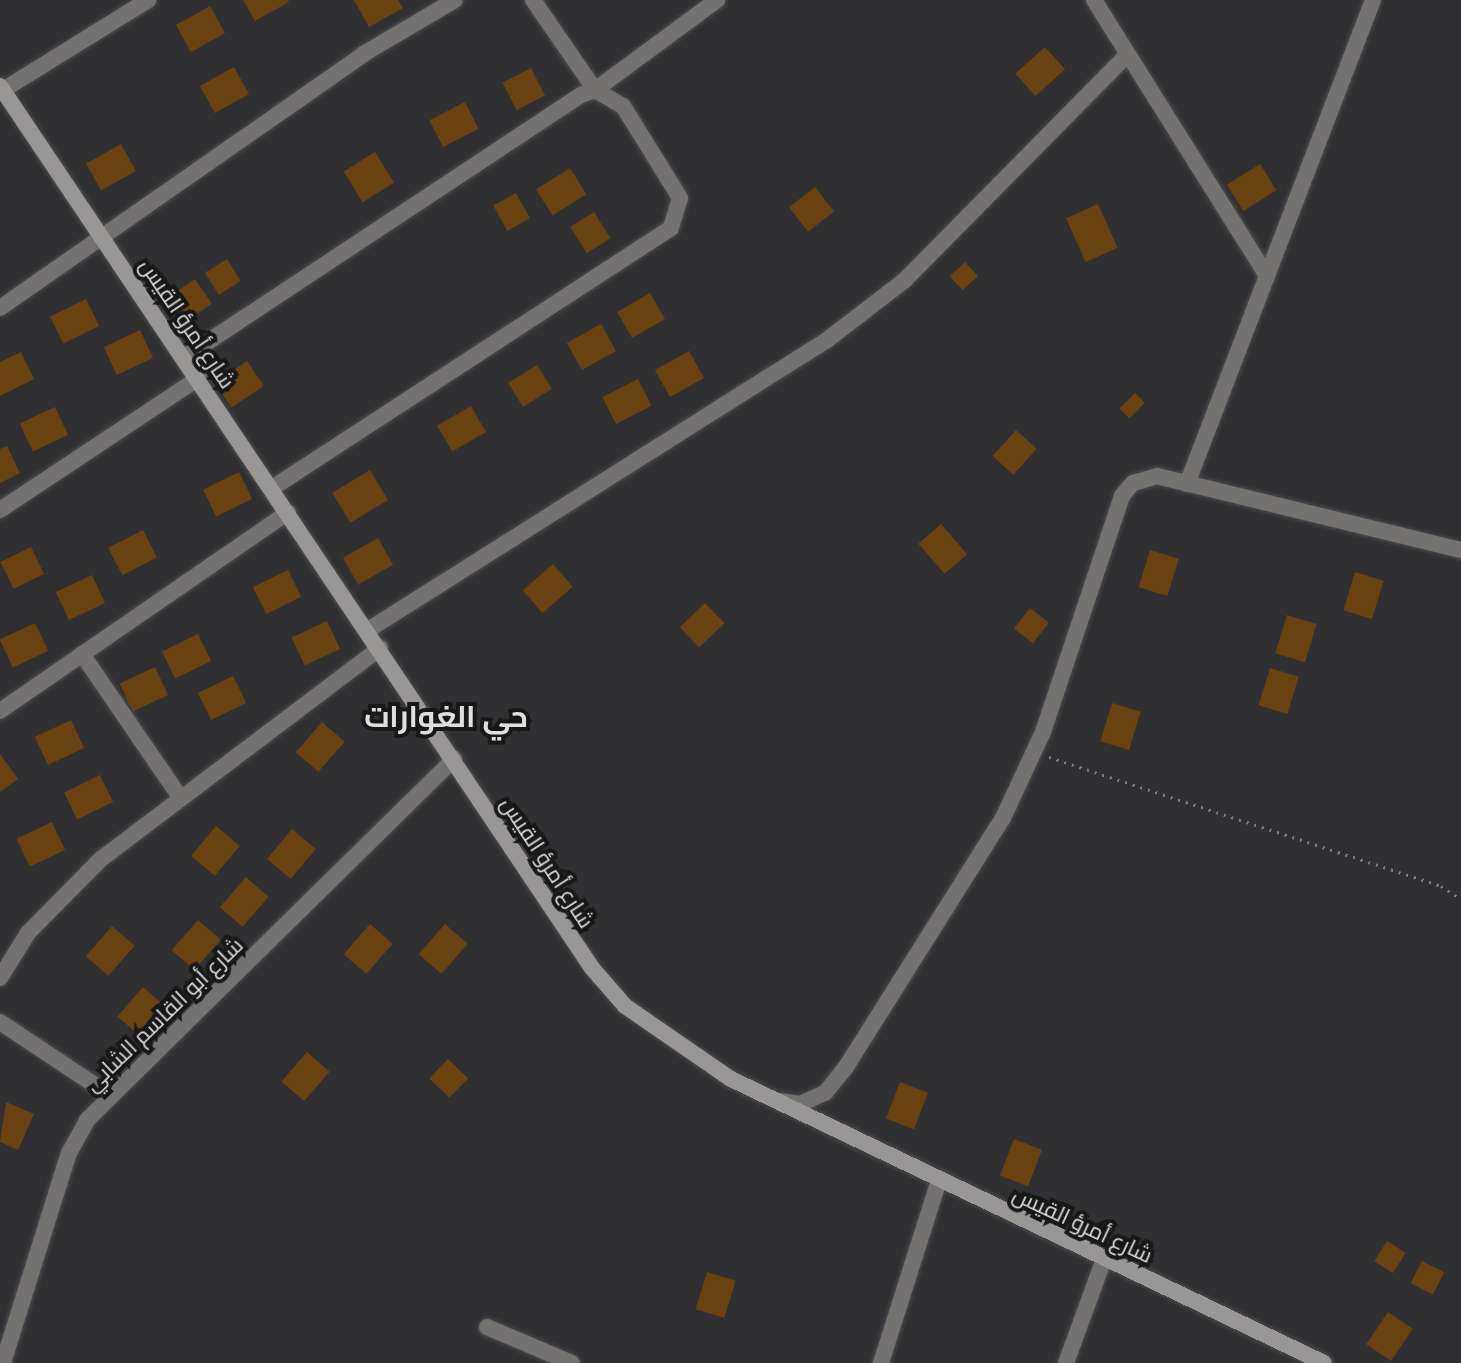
<!DOCTYPE html>
<meta charset="utf-8">
<style>
body{margin:0}
#map{position:relative;width:1461px;height:1363px;overflow:hidden;background:#302f32;font-family:Ubuntu,Cairo,sans-serif}
div>[style]{position:absolute}
.building>*{inset:0;background:#6a4211;transform-origin:0 0}
.path>*{height:3px;margin-top:-1.5px;transform-origin:0;background:repeating-linear-gradient(90deg,#7b7a7c 0 2px,transparent 0 8px)}
.roads{filter:drop-shadow(0 0 2px #4c4b4e) drop-shadow(0 0 2px #4c4b4e)}
.street>*{height:16px;margin:-8px;padding:0 8px;transform-origin:8px;border-radius:8px;background:#737271}
.secondary>*{height:16px;margin:-8px;padding:0 8px;transform-origin:8px;border-radius:8px;background:#999795}
span{translate:-50% -50%;white-space:nowrap;text-align:center;line-height:1.15;-webkit-text-stroke:8px #181819;paint-order:stroke}
.street-label{font-size:22px;color:#dfdee0}
.district-label{font-size:30px;color:#dfdee0;font-weight:700}
</style>
<div id="map">
<div class="building">
<i style="clip-path:polygon(243px 0,288px 0,289px 2px,255px 21px)"></i>
<i style="clip-path:polygon(354px 0,398px 0,403px 8px,369px 27px)"></i>
<i style="left:210px;top:6px;width:31px;height:39px;rotate:61deg"></i>
<i style="left:1045px;top:47px;width:30px;height:40px;rotate:48deg"></i>
<i style="left:234px;top:67px;width:31px;height:39px;rotate:61deg"></i>
<i style="left:531px;top:68px;width:31px;height:32px;rotate:63deg"></i>
<i style="left:465px;top:102px;width:30px;height:40px;rotate:63deg"></i>
<i style="left:121px;top:144px;width:31px;height:40px;rotate:61deg"></i>
<i style="left:375px;top:152px;width:36px;height:37px;rotate:58deg"></i>
<i style="left:1260px;top:164px;width:31px;height:39px;rotate:58deg"></i>
<i style="left:570px;top:168px;width:31px;height:40px;rotate:58deg"></i>
<i style="left:815px;top:187px;width:31px;height:33px;rotate:52deg"></i>
<i style="left:516px;top:193px;width:29px;height:26px;rotate:61deg"></i>
<i style="left:1098px;top:204px;width:48px;height:35px;rotate:66deg"></i>
<i style="left:594px;top:212px;width:31px;height:28px;rotate:58deg"></i>
<i style="left:227px;top:259px;width:26px;height:26px;rotate:58deg"></i>
<i style="left:965px;top:262px;width:19px;height:21px;rotate:47deg"></i>
<i style="left:195px;top:279px;width:30px;height:39px;rotate:56deg"></i>
<i style="left:650px;top:293px;width:30px;height:38px;rotate:60deg"></i>
<i style="left:86px;top:299px;width:30px;height:40px;rotate:64deg"></i>
<i style="left:601px;top:324px;width:31px;height:39px;rotate:61deg"></i>
<i style="left:140px;top:330px;width:31px;height:40px;rotate:65deg"></i>
<i style="left:689px;top:351px;width:31px;height:39px;rotate:61deg"></i>
<i style="clip-path:polygon(21px 352px,34px 379px,0 396px,0 362px)"></i>
<i style="left:247px;top:361px;width:30px;height:39px;rotate:56deg"></i>
<i style="left:537px;top:365px;width:28px;height:34px;rotate:58deg"></i>
<i style="left:638px;top:379px;width:30px;height:40px;rotate:63deg"></i>
<i style="left:1135px;top:393px;width:14px;height:22px;rotate:45deg"></i>
<i style="left:471px;top:406px;width:30px;height:39px;rotate:60deg"></i>
<i style="left:55px;top:407px;width:31px;height:39px;rotate:65deg"></i>
<i style="left:1016px;top:430px;width:28px;height:35px;rotate:42deg"></i>
<i style="clip-path:polygon(7px 446px,20px 473px,0 483px,0 449px)"></i>
<i style="left:370px;top:470px;width:35px;height:44px;rotate:59deg"></i>
<i style="left:239px;top:472px;width:30px;height:40px;rotate:64deg"></i>
<i style="left:941px;top:524px;width:40px;height:30px;rotate:49deg"></i>
<i style="left:143px;top:530px;width:31px;height:39px;rotate:63deg"></i>
<i style="left:378px;top:538px;width:31px;height:40px;rotate:61deg"></i>
<i style="left:31px;top:547px;width:30px;height:34px;rotate:64deg"></i>
<i style="left:1150px;top:550px;width:30px;height:39px;rotate:17deg"></i>
<i style="left:553px;top:564px;width:30px;height:40px;rotate:49deg"></i>
<i style="left:288px;top:570px;width:30px;height:39px;rotate:64deg"></i>
<i style="left:1355px;top:572px;width:30px;height:40px;rotate:17deg"></i>
<i style="left:92px;top:575px;width:31px;height:40px;rotate:65deg"></i>
<i style="left:705px;top:603px;width:28px;height:35px;rotate:46deg"></i>
<i style="left:1030px;top:608px;width:24px;height:26px;rotate:38deg"></i>
<i style="left:1287px;top:615px;width:31px;height:40px;rotate:17deg"></i>
<i style="left:327px;top:621px;width:31px;height:39px;rotate:65deg"></i>
<i style="left:35px;top:623px;width:31px;height:39px;rotate:65deg"></i>
<i style="left:198px;top:634px;width:30px;height:40px;rotate:64deg"></i>
<i style="left:155px;top:667px;width:31px;height:39px;rotate:65deg"></i>
<i style="left:1270px;top:668px;width:30px;height:39px;rotate:17deg"></i>
<i style="left:233px;top:676px;width:30px;height:39px;rotate:64deg"></i>
<i style="left:1112px;top:703px;width:30px;height:40px;rotate:17deg"></i>
<i style="left:71px;top:720px;width:31px;height:40px;rotate:65deg"></i>
<i style="left:322px;top:722px;width:30px;height:40px;rotate:41deg"></i>
<i style="clip-path:polygon(0 754px,18px 779px,0 792px)"></i>
<i style="left:100px;top:775px;width:30px;height:40px;rotate:64deg"></i>
<i style="left:52px;top:822px;width:31px;height:39px;rotate:65deg"></i>
<i style="left:216px;top:826px;width:31px;height:39px;rotate:40deg"></i>
<i style="left:292px;top:829px;width:31px;height:39px;rotate:40deg"></i>
<i style="left:246px;top:877px;width:30px;height:40px;rotate:41deg"></i>
<i style="left:198px;top:920px;width:30px;height:40px;rotate:41deg"></i>
<i style="left:370px;top:924px;width:30px;height:40px;rotate:41deg"></i>
<i style="left:445px;top:924px;width:30px;height:40px;rotate:41deg"></i>
<i style="left:112px;top:926px;width:30px;height:40px;rotate:41deg"></i>
<i style="left:143px;top:987px;width:30px;height:39px;rotate:41deg"></i>
<i style="left:307px;top:1052px;width:30px;height:39px;rotate:41deg"></i>
<i style="left:448px;top:1059px;width:28px;height:27px;rotate:44deg"></i>
<i style="left:900px;top:1082px;width:30px;height:39px;rotate:21deg"></i>
<i style="clip-path:polygon(6px 1102px,34px 1114px,18px 1150px,0 1142px)"></i>
<i style="left:1014px;top:1139px;width:30px;height:39px;rotate:21deg"></i>
<i style="left:1387px;top:1241px;width:22px;height:24px;rotate:32deg"></i>
<i style="left:1422px;top:1261px;width:25px;height:25px;rotate:27deg"></i>
<i style="left:707px;top:1272px;width:30px;height:39px;rotate:17deg"></i>
<i style="left:1388px;top:1312px;width:30px;height:39px;rotate:34deg"></i>
</div>
<div class="path">
<i style="left:1049px;top:757px;width:413px;rotate:18.2deg"></i>
<i style="left:1441px;top:886px;width:24px;rotate:33deg"></i>
</div>
<div class="roads">
<div class="street">
<i style="left:533px;top:0;width:109px;rotate:55.4deg"></i>
<i style="left:595px;top:90px;width:152px;rotate:-36.4deg"></i>
<i style="left:1094px;top:0;width:326px;rotate:57.9deg"></i>
<i style="left:3px;top:90px;width:171px;rotate:-31.8deg"></i>
<i style="left:0;top:308px;width:445px;rotate:-34.9deg"></i>
<i style="left:365px;top:53px;width:104px;rotate:-30.5deg"></i>
<i style="left:185px;top:357px;width:475px;rotate:-33.5deg"></i>
<i style="left:581px;top:95px;width:15px;rotate:-20deg"></i>
<i style="left:595px;top:90px;width:32px;rotate:30deg"></i>
<i style="left:623px;top:106px;width:108px;rotate:58.2deg"></i>
<i style="left:680px;top:198px;width:31px;rotate:107deg"></i>
<i style="left:671px;top:228px;width:476px;rotate:146.9deg"></i>
<i style="left:1187px;top:484px;width:519px;rotate:-68.98deg"></i>
<i style="left:0;top:510px;width:239px;rotate:-33.6deg"></i>
<i style="left:368px;top:630px;width:543px;rotate:-32.29deg"></i>
<i style="left:827px;top:340px;width:98px;rotate:-37.6deg"></i>
<i style="left:905px;top:280px;width:317px;rotate:-45.4deg"></i>
<i style="left:82px;top:654px;width:173px;rotate:55.6deg"></i>
<i style="left:0;top:711px;width:350px;rotate:-34.6deg"></i>
<i style="left:0;top:978px;width:53px;rotate:-58.1deg"></i>
<i style="left:28px;top:933px;width:104px;rotate:-45.4deg"></i>
<i style="left:101px;top:859px;width:350px;rotate:-37.1deg"></i>
<i style="left:0;top:1022px;width:132px;rotate:33.6deg"></i>
<i style="left:779px;top:1101px;width:21px;rotate:8deg"></i>
<i style="left:800px;top:1104px;width:27px;rotate:-24deg"></i>
<i style="left:825px;top:1093px;width:33px;rotate:-51deg"></i>
<i style="left:846px;top:1067px;width:294px;rotate:-57.8deg"></i>
<i style="left:1003px;top:818px;width:95px;rotate:-65.1deg"></i>
<i style="left:1043px;top:732px;width:249px;rotate:-71.5deg"></i>
<i style="left:1122px;top:496px;width:17px;rotate:-50deg"></i>
<i style="left:1133px;top:483px;width:25px;rotate:-16deg"></i>
<i style="left:1157px;top:476px;width:313px;rotate:13.7deg"></i>
<i style="left:487px;top:1327px;width:92px;rotate:23deg"></i>
<i style="left:3px;top:1363px;width:220px;rotate:-72.6deg"></i>
<i style="left:69px;top:1153px;width:38px;rotate:-61deg"></i>
<i style="left:87px;top:1120px;width:515px;rotate:-44.53deg"></i>
<i style="left:881px;top:1363px;width:192px;rotate:-72.4deg"></i>
<i style="left:1066px;top:1363px;width:111px;rotate:-69.9deg"></i>
</div>
<div class="secondary">
<i style="left:0;top:86px;width:1062px;rotate:56.13deg"></i>
<i style="left:592px;top:968px;width:50px;rotate:49deg"></i>
<i style="left:625px;top:1006px;width:129px;rotate:34.6deg"></i>
<i style="left:731px;top:1079px;width:657px;rotate:25.59deg"></i>
</div>
</div>
<div class="street-label">
<span style="left:188px;top:323px;rotate:56deg">شارع أمرؤ القيس</span>
<span style="left:548px;top:862px;rotate:57deg">شارع أمرؤ القيس</span>
<span style="left:163px;top:1014px;rotate:-44deg">شارع أبو القاسم الشابي</span>
<span style="left:1083px;top:1224px;rotate:25deg">شارع أمرؤ القيس</span>
</div>
<div class="district-label">
<span style="left:446px;top:716px">حي الغوارات</span>
</div>
</div>
